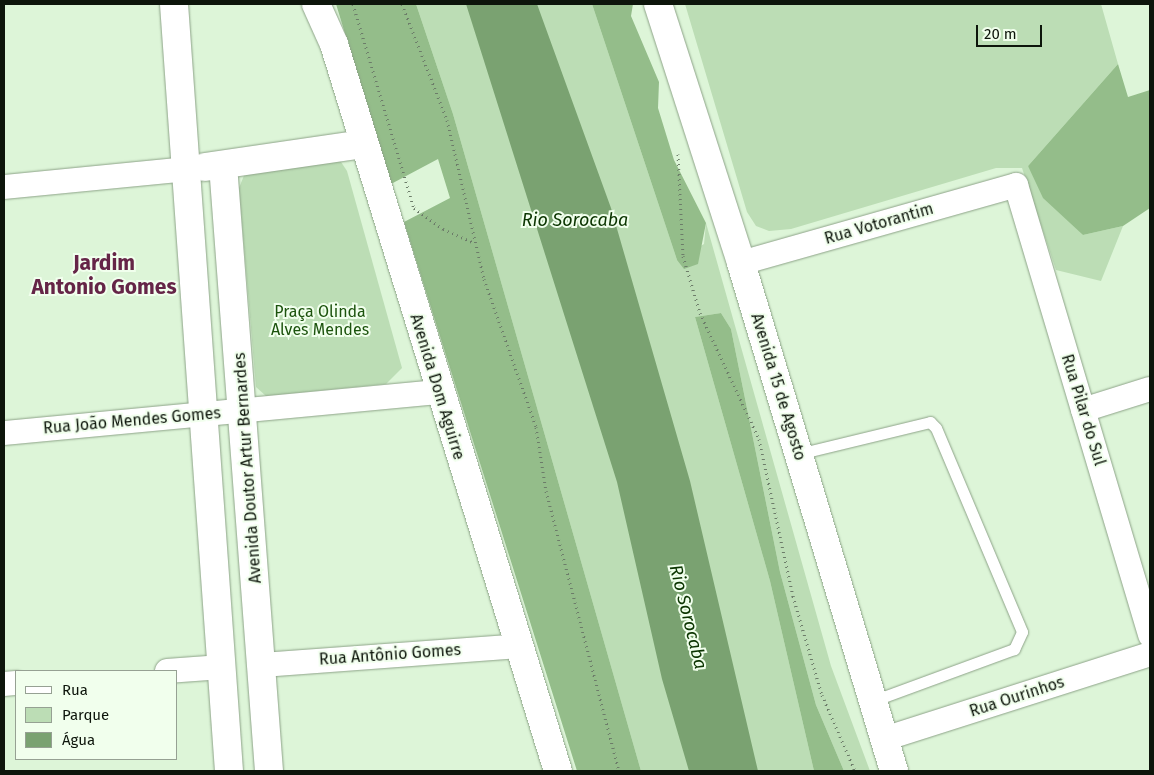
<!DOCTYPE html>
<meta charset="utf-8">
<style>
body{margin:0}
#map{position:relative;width:1154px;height:775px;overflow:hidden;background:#ddf5d8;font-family:"Fira Sans",sans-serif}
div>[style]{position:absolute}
.green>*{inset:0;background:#bcddb5}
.forest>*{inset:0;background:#94bd8a}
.water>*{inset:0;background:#7aa271}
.path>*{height:3px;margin-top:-1.5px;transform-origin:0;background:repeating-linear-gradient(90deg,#6c7c69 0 1px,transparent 0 5px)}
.roads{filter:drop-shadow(0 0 1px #8da388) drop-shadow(0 0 1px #8da388)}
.service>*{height:11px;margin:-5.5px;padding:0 5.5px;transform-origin:5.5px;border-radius:5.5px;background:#fff}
.minor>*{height:24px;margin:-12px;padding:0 12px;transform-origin:12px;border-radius:12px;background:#fff}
.secondary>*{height:28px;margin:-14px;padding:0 14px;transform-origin:14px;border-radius:14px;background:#fff}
span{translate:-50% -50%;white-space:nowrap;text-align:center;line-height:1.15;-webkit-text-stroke:4px #f1ffed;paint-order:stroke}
.street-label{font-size:16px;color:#0d150b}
.park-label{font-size:16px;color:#1c530d}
.water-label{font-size:18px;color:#0b3501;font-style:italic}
.district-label{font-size:21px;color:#652547;font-weight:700}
.frame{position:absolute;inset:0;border:5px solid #0d150b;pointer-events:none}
.legend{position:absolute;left:15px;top:670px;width:162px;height:90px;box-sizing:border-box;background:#f1ffed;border:1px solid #96a193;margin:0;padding:6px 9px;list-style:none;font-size:15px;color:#0d150b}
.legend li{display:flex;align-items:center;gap:10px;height:25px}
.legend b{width:25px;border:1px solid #96a193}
.scale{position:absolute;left:976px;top:25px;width:66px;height:22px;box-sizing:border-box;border:2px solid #0d150b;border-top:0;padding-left:6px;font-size:15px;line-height:18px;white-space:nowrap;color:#0d150b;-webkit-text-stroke:4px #f1ffed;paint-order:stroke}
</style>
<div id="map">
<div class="green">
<i style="clip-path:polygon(416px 4px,592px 4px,677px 260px,704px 244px,706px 223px,831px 666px,870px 771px,844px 771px,816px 705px,780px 572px,731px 329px,721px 313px,695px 317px,770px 581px,814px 771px,641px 771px,453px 114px)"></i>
<i style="clip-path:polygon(685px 4px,1101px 4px,1118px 64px,1028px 166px,1083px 235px,1123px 226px,1101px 281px,1056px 270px,1022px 168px,996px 168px,791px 229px,769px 231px,756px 226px,747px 212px)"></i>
<i style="clip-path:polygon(337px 156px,347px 171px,402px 368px,386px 384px,266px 396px,256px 387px,239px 188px,245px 173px)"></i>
</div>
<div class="forest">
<i style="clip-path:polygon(336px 4px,416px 4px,453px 114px,641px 771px,577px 771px,404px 222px,450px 198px,438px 159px,391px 184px)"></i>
<i style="clip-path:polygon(592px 4px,633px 4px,631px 16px,659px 82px,658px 108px,674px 160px,706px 223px,698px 264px,684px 269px,677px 260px)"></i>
<i style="clip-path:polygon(1118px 64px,1128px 97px,1150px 90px,1150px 208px,1123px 226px,1083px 235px,1043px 198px,1028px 166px)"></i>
<i style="clip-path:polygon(721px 313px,731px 329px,780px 572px,816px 705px,844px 771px,814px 771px,770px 581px,695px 317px)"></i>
</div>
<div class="water">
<i style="clip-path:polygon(466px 4px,537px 4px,611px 208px,690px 481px,758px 771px,689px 771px,662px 679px,617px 482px)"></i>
</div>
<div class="path">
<i style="left:353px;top:4px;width:213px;rotate:73.4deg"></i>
<i style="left:414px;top:208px;width:36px;rotate:36deg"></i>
<i style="left:443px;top:229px;width:35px;rotate:24deg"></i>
<i style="left:402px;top:4px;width:124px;rotate:68.8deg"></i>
<i style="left:447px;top:120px;width:163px;rotate:76.9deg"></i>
<i style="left:484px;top:279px;width:157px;rotate:70.6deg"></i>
<i style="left:536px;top:427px;width:65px;rotate:81.1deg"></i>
<i style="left:546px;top:491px;width:289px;rotate:75.4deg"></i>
<i style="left:678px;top:154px;width:102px;rotate:87.2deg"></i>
<i style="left:683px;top:256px;width:59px;rotate:73.4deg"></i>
<i style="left:700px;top:313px;width:139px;rotate:64.9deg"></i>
<i style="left:759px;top:439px;width:161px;rotate:77.8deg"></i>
<i style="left:793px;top:596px;width:103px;rotate:73.7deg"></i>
<i style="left:822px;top:695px;width:83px;rotate:66.5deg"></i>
</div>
<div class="roads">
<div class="service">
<i style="left:798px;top:454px;width:136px;rotate:-13.6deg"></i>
<i style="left:930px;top:422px;width:8px;rotate:45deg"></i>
<i style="left:936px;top:428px;width:221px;rotate:67.1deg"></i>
<i style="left:1022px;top:632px;width:19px;rotate:115deg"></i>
<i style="left:1014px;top:649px;width:150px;rotate:159.8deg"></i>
</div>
<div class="minor">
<i style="left:4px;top:187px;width:183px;rotate:-5.6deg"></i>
<i style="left:741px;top:263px;width:286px;rotate:-15.8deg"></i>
<i style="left:1016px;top:185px;width:470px;rotate:73.4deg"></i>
<i style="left:1083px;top:410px;width:70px;rotate:-17.4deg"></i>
<i style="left:4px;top:433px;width:437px;rotate:-5.4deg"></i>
<i style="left:262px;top:665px;width:258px;rotate:-4.2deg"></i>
<i style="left:167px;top:671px;width:55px;rotate:-4.2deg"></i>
<i style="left:4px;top:684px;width:12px;rotate:-5deg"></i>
<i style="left:884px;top:739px;width:279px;rotate:-17.7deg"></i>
</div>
<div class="secondary">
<i style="left:174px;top:4px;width:769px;rotate:85.9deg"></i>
<i style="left:316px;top:4px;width:44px;rotate:65.8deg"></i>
<i style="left:334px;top:44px;width:761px;rotate:72.88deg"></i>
<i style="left:658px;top:4px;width:272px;rotate:72.2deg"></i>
<i style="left:741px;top:263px;width:531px;rotate:73.24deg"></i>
<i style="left:223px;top:165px;width:608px;rotate:85.66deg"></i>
<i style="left:205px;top:167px;width:159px;rotate:-8.3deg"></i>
</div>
</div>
<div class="street-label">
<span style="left:879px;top:224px;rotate:-16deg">Rua Votorantim</span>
<span style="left:437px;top:387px;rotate:73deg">Avenida Dom Aguirre</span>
<span style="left:778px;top:387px;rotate:73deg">Avenida 15 de Agosto</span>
<span style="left:1083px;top:410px;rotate:73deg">Rua Pilar do Sul</span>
<span style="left:132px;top:421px;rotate:-5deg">Rua João Mendes Gomes</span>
<span style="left:248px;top:468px;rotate:-94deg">Avenida Doutor Artur Bernardes</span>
<span style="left:390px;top:655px;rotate:-4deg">Rua Antônio Gomes</span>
<span style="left:1017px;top:697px;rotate:-18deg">Rua Ourinhos</span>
</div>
<div class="park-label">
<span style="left:320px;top:321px">Praça Olinda<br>Alves Mendes</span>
</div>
<div class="water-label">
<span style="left:575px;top:220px">Rio Sorocaba</span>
<span style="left:688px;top:617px;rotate:76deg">Rio Sorocaba</span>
</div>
<div class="district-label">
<span style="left:104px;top:275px">Jardim<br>Antonio Gomes</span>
</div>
<div class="frame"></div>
<ul class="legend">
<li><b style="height:6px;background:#fff"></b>Rua</li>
<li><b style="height:14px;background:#bcddb5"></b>Parque</li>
<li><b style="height:14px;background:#7aa271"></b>Água</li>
</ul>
<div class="scale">20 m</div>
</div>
